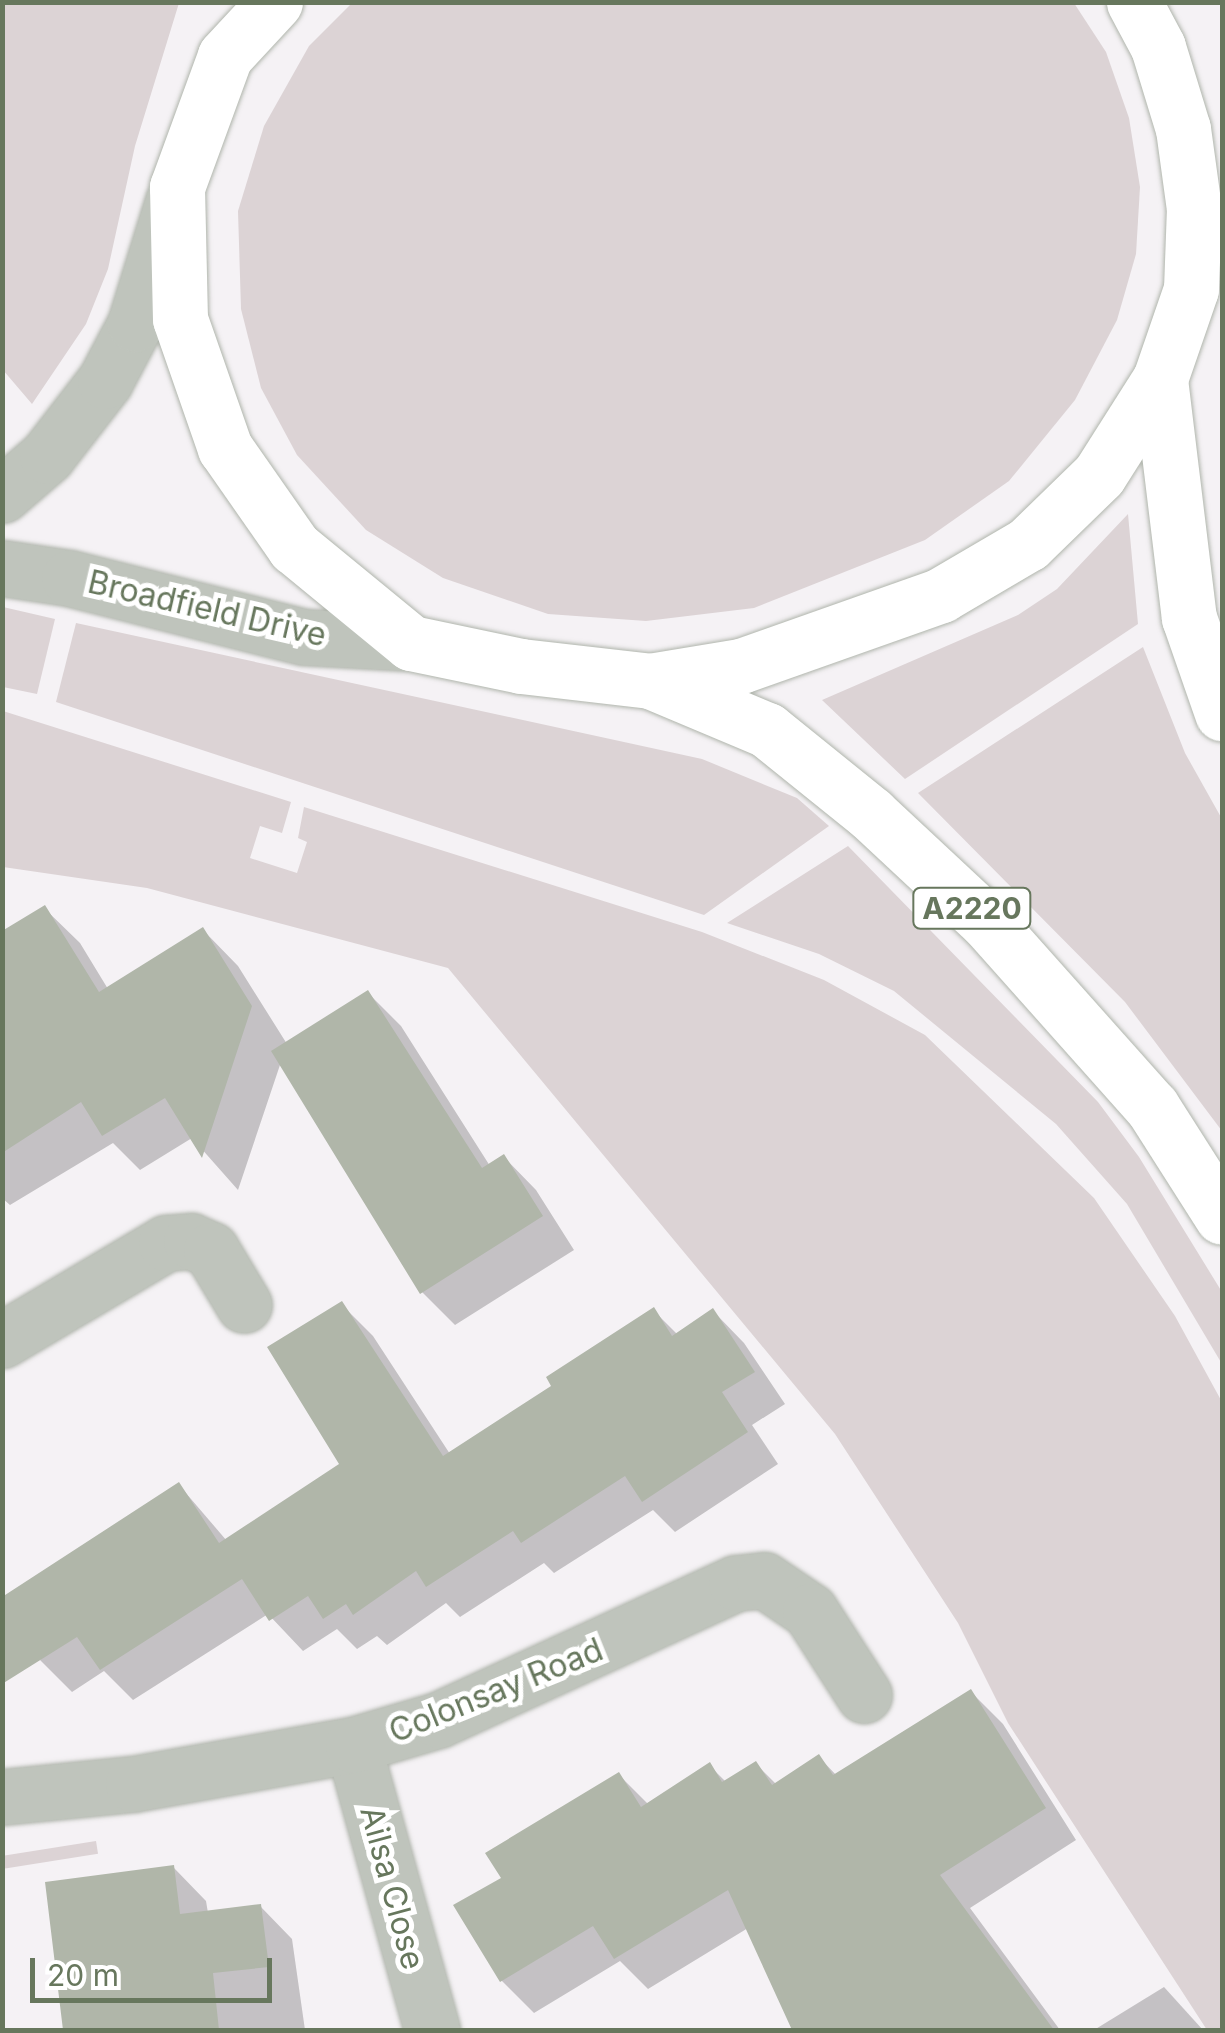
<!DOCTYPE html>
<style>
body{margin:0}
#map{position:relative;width:1225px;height:2033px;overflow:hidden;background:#f5f2f5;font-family:Inter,sans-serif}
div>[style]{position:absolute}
.green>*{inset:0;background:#dcd3d5;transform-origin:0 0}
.shadow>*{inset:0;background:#0003}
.building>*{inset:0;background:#b0b6a9}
.roads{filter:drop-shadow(0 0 2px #b0b5ac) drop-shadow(0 0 2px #b0b5ac)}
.minor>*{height:55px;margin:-27.5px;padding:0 27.5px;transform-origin:27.5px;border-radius:27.5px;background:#bfc4bc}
.major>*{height:55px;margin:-27.5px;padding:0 27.5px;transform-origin:27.5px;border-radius:27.5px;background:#fff}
span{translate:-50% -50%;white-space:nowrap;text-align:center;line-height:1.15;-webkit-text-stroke:10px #fff;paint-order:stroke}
.shield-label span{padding:2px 8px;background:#fff;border:2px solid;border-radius:8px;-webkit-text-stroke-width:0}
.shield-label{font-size:30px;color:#67775d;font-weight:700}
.street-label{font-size:32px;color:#67775d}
.frame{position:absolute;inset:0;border:5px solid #67775d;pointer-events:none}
.scale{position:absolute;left:30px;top:1958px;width:242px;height:45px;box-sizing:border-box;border:5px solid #67775d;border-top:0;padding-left:12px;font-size:30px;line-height:35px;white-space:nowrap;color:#67775d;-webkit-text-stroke:8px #fff;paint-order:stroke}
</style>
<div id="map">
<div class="green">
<i style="clip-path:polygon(353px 2px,1074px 3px,1106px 52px,1129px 118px,1140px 187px,1136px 254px,1117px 320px,1075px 400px,1009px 481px,925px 540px,754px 608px,646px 621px,548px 614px,443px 578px,366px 530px,297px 455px,261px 388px,241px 309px,238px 211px,264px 126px,309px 46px)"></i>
<i style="clip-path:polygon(2px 3px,179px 3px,135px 146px,108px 269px,86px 324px,32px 404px,3px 370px)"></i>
<i style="clip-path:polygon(1128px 514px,1138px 624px,905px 779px,822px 700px,1018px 615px,1057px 589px)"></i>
<i style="clip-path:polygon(3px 607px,55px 619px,37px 694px,3px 687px)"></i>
<i style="clip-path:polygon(76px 623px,702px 759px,797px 798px,829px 826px,704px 915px,56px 702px)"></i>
<i style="clip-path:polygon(1143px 647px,1185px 753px,1222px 819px,1222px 1131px,1125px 1002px,918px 793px)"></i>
<i style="clip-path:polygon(3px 711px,291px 802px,282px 833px,260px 826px,250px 858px,297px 873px,307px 842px,298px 838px,304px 807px,702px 932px,824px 980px,925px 1035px,1094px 1198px,1175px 1316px,1222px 1402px,1222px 2030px,1207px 2030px,1008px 1723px,958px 1623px,835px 1434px,448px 968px,147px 888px,3px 867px)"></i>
<i style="clip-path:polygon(848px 846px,1098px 1102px,1139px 1157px,1222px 1292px,1222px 1364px,1127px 1204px,1056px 1124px,894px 991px,819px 954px,727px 923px)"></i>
<i style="left:96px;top:1841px;width:13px;height:94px;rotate:81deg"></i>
</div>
<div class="shadow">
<i style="clip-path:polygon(44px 908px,80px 943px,108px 989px,203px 930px,238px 966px,287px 1044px,368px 993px,401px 1026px,490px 1166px,504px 1157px,536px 1190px,574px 1250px,455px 1325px,422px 1292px,281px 1062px,238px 1190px,192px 1138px,140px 1170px,113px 1143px,10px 1205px,2px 1198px,2px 934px)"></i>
<i style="clip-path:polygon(341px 1304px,373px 1336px,450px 1454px,555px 1387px,654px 1311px,678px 1335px,713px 1311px,744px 1343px,785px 1404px,752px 1425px,778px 1464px,675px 1532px,653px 1510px,554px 1573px,544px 1563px,460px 1617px,446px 1603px,387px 1645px,377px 1636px,357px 1649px,337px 1629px,303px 1651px,268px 1614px,133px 1700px,104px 1671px,72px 1692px,40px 1660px,179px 1485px,227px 1541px,343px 1465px)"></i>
<i style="clip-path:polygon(971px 1692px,1003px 1724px,1076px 1840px,970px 1908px,1060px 2030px,795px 2030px,748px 1928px,648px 1989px,620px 1961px,534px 2013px,502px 1981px,504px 1878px,619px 1775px,649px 1805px,709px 1765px,726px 1782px,756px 1764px,777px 1785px,819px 1757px,837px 1776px)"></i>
<i style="clip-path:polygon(174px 1868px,206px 1901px,208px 1913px,260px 1906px,292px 1939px,305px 2030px,65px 2030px,48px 1884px)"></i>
<i style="clip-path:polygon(1164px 1987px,1203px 2030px,1094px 2030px)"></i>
</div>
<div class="building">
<i style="clip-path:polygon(45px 905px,99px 992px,203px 927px,252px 1006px,202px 1158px,165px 1098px,102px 1136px,81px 1102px,2px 1153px,2px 931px)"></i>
<i style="clip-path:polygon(368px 990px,482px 1168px,504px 1154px,543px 1216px,420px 1294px,271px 1051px)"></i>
<i style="clip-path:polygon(342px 1301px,443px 1456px,551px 1386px,546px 1377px,654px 1307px,672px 1336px,713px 1308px,755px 1372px,722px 1392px,748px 1432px,642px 1502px,625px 1476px,521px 1543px,513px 1531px,426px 1587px,416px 1571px,353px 1615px,346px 1604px,323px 1619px,308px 1596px,269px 1621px,242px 1579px,100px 1670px,77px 1637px,2px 1684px,2px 1597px,179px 1482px,219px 1543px,339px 1464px,267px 1347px)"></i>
<i style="clip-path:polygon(971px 1689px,1046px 1808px,940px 1875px,1054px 2030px,792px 2030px,728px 1890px,614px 1959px,593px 1926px,500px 1982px,453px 1905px,501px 1878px,485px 1853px,619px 1772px,641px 1807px,710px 1762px,722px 1782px,756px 1761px,772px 1785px,819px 1754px,833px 1775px)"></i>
<i style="clip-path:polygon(174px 1865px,180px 1914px,261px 1904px,269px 1967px,213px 1973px,219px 2030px,63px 2030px,45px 1882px)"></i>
</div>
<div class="roads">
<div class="minor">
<i style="left:2px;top:495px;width:60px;rotate:-40.9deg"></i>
<i style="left:47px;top:456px;width:95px;rotate:-52.3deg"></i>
<i style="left:105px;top:381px;width:64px;rotate:-62.2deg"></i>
<i style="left:135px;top:324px;width:129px;rotate:-72.8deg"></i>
<i style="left:2px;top:568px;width:68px;rotate:8.5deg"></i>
<i style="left:69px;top:578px;width:242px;rotate:14.1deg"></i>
<i style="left:304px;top:637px;width:107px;rotate:3.2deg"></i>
<i style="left:2px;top:1340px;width:191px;rotate:-30.6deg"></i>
<i style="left:166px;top:1243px;width:25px;rotate:-5deg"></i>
<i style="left:191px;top:1241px;width:22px;rotate:24deg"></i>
<i style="left:211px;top:1250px;width:64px;rotate:59deg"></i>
<i style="left:353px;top:1745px;width:296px;rotate:74.5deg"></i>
<i style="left:2px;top:1797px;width:132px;rotate:-5.7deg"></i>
<i style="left:133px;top:1784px;width:223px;rotate:-10.1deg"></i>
<i style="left:353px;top:1745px;width:89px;rotate:-16.4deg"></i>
<i style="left:438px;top:1720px;width:328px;rotate:-24.7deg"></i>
<i style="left:736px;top:1583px;width:28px;rotate:-6deg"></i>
<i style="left:764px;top:1580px;width:55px;rotate:34deg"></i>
<i style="left:810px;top:1611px;width:100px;rotate:57.3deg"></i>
</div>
<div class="major">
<i style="left:275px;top:2px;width:74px;rotate:132.8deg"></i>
<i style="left:225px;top:56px;width:140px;rotate:110.1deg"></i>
<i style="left:177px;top:187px;width:132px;rotate:88.7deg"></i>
<i style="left:180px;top:319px;width:137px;rotate:70.8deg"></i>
<i style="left:225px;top:448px;width:121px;rotate:55.1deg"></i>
<i style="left:294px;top:547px;width:151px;rotate:39.4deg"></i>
<i style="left:411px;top:643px;width:112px;rotate:11.8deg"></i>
<i style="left:521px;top:666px;width:130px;rotate:6.6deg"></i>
<i style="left:650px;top:681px;width:92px;rotate:-9.4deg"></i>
<i style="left:741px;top:666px;width:212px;rotate:-19.5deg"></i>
<i style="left:941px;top:595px;width:101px;rotate:-30.4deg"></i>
<i style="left:1028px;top:544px;width:99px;rotate:-44.2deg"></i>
<i style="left:1099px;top:475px;width:114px;rotate:-57.6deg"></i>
<i style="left:1160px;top:379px;width:95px;rotate:-71deg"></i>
<i style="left:1191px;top:289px;width:80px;rotate:-87.9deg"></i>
<i style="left:1194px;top:209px;width:81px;rotate:-97.8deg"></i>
<i style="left:1183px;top:129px;width:86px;rotate:-107deg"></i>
<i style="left:1158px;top:47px;width:51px;rotate:-118.1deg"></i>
<i style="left:1160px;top:379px;width:241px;rotate:83.1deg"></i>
<i style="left:1189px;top:618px;width:101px;rotate:70.8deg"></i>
<i style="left:650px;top:681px;width:127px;rotate:22.7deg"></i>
<i style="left:767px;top:730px;width:134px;rotate:38.9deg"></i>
<i style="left:871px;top:814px;width:158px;rotate:43deg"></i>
<i style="left:987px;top:922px;width:248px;rotate:48.3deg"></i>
<i style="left:1152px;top:1107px;width:130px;rotate:57.5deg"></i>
</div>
</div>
<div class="shield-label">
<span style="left:972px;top:908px">A2220</span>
</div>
<div class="street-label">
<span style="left:207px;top:609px;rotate:13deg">Broadfield Drive</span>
<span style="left:496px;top:1691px;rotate:-22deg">Colonsay Road</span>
<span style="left:392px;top:1888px;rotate:75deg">Ailsa Close</span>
</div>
<div class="frame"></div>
<div class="scale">20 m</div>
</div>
